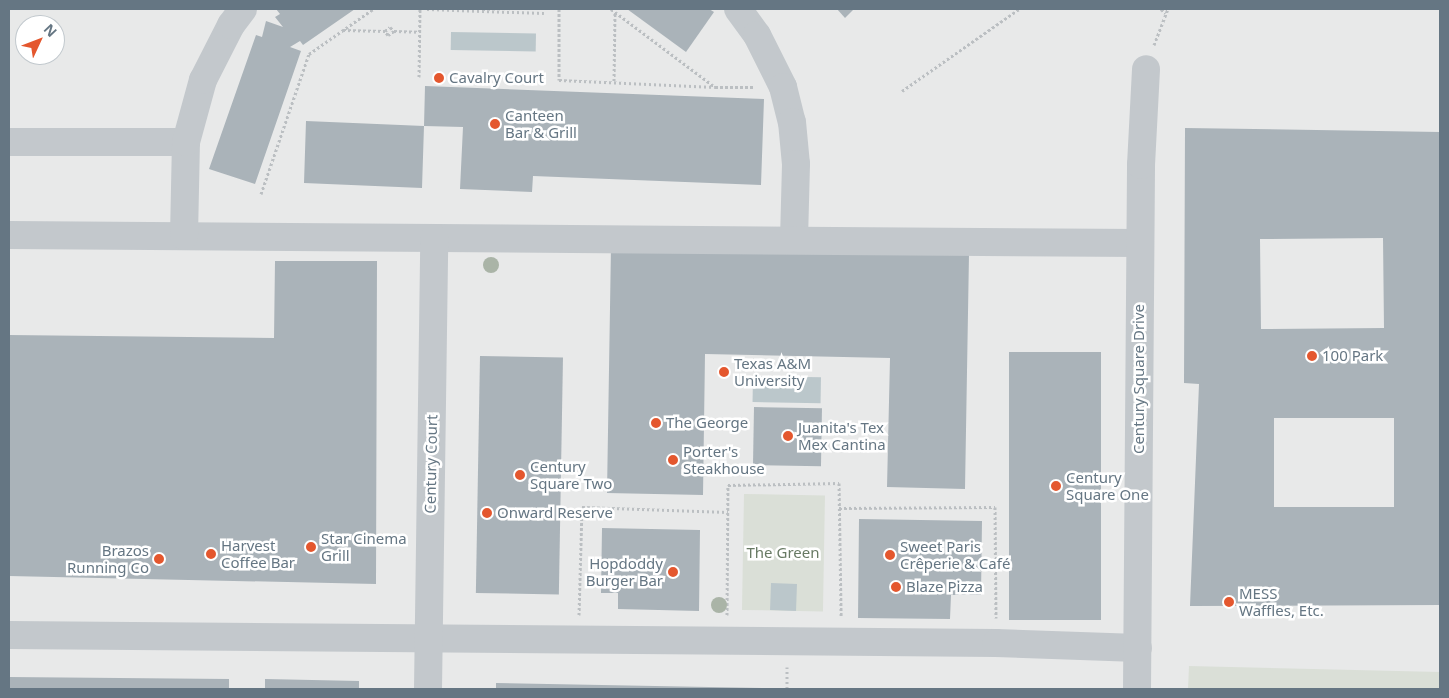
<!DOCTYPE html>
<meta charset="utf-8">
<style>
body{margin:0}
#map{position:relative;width:1449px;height:698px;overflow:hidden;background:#fafaf8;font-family:"Noto Sans",sans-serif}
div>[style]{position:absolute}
.built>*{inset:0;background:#e8e9e9}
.green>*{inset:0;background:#dadfd7;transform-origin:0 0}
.water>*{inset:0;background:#bbc7cb;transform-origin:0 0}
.building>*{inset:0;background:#aab3b9;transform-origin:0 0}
.path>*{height:3px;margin-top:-1.5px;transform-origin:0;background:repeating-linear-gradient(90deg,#bbbfc2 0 2.5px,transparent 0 5px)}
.minor>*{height:28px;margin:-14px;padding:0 14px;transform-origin:14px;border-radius:14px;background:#c3c8cc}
.trees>*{width:16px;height:16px;margin:-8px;border-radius:50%;background:#aab4a7}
.dots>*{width:14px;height:14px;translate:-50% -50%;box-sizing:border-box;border:2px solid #fff;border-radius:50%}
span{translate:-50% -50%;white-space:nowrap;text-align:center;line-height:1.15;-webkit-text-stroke:5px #fff;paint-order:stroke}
.poi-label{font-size:15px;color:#657683}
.left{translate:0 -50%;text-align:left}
.right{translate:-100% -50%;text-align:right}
.street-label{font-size:15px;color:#657683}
.park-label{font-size:15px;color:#687a64}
.frame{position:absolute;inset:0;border:10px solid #657683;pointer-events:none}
.north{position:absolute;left:15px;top:15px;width:50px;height:50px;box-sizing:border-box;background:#fff;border:1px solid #c1c8cd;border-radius:50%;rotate:47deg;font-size:14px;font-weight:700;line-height:20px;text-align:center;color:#657683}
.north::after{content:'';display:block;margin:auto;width:18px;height:22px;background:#e4572e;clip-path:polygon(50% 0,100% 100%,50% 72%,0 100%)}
</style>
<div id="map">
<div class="built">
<i style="clip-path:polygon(evenodd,9px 9px,1440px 9px,1440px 689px,9px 689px,9px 9px,25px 25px,55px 25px,55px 55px,25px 55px,25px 25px)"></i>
</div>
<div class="green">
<i style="left:744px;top:494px;width:81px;height:116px;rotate:1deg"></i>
<i style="clip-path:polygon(1189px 666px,1440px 672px,1440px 689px,1188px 689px)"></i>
</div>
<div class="water">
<i style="left:451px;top:32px;width:85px;height:18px;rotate:1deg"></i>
<i style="left:753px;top:376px;width:68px;height:26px;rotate:1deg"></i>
<i style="left:771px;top:583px;width:26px;height:27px;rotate:2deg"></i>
</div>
<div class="building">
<i style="clip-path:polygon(276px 9px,355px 9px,303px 45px,300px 41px,290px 47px,301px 51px,255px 184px,209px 169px,256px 35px,262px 37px,266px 21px,283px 27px,275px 17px,280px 14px)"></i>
<i style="clip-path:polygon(627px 9px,709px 9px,714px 12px,686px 52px)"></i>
<i style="clip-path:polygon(837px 9px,854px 9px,845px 18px)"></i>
<i style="clip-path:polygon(425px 86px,764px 99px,761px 185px,533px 176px,532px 192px,460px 189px,463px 127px,424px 126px,422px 188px,304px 183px,306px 121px,424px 126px)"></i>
<i style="clip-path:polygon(evenodd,1185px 128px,1440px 132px,1440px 605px,1190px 606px,1199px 384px,1184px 383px,1185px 128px,1383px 238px,1384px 328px,1261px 329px,1260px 239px,1383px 238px,1185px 128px,1274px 418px,1394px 418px,1394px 507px,1274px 507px,1274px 418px)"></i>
<i style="clip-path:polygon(611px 246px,969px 254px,965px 489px,887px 487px,890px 358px,705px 354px,703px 495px,607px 493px)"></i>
<i style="clip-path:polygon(275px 261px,377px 261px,376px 584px,9px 576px,9px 335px,274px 338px)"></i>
<i style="left:1009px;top:352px;width:92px;height:268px"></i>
<i style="left:480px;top:356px;width:83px;height:237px;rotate:1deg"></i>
<i style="left:754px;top:407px;width:68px;height:58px;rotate:1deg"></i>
<i style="clip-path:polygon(859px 519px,982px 521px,981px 595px,951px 595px,950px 619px,858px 618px)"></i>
<i style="clip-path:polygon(602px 528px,700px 530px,699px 611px,618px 609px,618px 593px,601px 593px)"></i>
<i style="clip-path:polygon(9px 677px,229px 679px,229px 689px,9px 689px)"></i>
<i style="clip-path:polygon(265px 679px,359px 681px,359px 689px,265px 689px)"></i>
<i style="clip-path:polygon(496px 683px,762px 688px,762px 689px,496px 689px)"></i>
</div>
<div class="path">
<i style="left:427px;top:9px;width:117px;rotate:2deg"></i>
<i style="left:559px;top:9px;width:71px;rotate:90deg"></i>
<i style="left:559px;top:80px;width:156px;rotate:2.6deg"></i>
<i style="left:611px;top:9px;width:130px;rotate:36.9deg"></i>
<i style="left:715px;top:87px;width:39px"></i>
<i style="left:1161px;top:9px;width:6px;rotate:45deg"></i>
<i style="left:343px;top:30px;width:42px;rotate:1.4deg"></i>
<i style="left:385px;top:31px;width:6px;rotate:-39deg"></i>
<i style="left:390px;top:27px;width:6px;rotate:45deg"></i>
<i style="left:394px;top:31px;width:7px;rotate:146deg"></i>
<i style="left:388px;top:35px;width:5px;rotate:-127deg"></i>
<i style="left:394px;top:31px;width:25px;rotate:2deg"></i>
<i style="left:1154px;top:45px;width:39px;rotate:-69deg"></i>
<i style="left:419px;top:77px;width:68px;rotate:-89.2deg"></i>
<i style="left:614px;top:81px;width:68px;rotate:-89.2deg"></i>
<i style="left:902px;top:91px;width:143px;rotate:-35deg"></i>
<i style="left:261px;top:194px;width:148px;rotate:-71.1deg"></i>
<i style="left:309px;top:54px;width:78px;rotate:-35.1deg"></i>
<i style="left:839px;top:508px;width:156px;rotate:-0.4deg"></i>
<i style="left:995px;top:507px;width:111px;rotate:89.5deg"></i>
<i style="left:579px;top:615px;width:108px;rotate:-88.4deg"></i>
<i style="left:582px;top:507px;width:146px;rotate:2deg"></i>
<i style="left:727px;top:615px;width:130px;rotate:-89.6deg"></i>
<i style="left:728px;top:485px;width:111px;rotate:-1deg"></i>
<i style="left:839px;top:483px;width:133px;rotate:89.1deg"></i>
<i style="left:787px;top:689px;width:22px;rotate:-90deg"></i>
</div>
<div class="minor">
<i style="left:738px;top:9px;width:32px;rotate:54deg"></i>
<i style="left:757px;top:35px;width:58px;rotate:63.4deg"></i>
<i style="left:783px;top:87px;width:36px;rotate:76deg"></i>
<i style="left:792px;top:122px;width:42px;rotate:84.6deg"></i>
<i style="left:796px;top:164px;width:76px;rotate:91.5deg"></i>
<i style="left:9px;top:142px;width:177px"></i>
<i style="left:9px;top:235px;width:1131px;rotate:0.41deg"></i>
<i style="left:184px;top:236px;width:94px;rotate:-88.8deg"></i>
<i style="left:186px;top:142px;width:64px;rotate:-74.7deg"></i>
<i style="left:203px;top:80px;width:62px;rotate:-63deg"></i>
<i style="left:231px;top:25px;width:20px;rotate:-53deg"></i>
<i style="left:9px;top:635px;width:987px;rotate:0.46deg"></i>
<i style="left:996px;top:643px;width:142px;rotate:2deg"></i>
<i style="left:428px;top:689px;width:451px;rotate:-89.2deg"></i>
<i style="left:1137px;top:689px;width:524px;rotate:-89.56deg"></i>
<i style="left:1141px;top:165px;width:96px;rotate:-87deg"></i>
</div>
<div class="trees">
<i style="left:491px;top:265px"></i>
<i style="left:719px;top:605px"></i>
</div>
<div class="dots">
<i style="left:439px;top:78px;background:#e4572e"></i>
<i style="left:495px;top:124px;background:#e4572e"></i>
<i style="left:1312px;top:356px;background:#e4572e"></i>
<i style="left:724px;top:372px;background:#e4572e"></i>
<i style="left:656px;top:423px;background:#e4572e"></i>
<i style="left:788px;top:436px;background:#e4572e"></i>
<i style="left:673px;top:460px;background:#e4572e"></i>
<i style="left:520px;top:475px;background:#e4572e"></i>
<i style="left:1056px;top:486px;background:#e4572e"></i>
<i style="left:487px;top:513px;background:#e4572e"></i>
<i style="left:311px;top:547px;background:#e4572e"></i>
<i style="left:211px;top:554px;background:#e4572e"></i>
<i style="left:890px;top:555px;background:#e4572e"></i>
<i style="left:159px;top:559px;background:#e4572e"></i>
<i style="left:673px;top:572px;background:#e4572e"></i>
<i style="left:896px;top:587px;background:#e4572e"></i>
<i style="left:1229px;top:602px;background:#e4572e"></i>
</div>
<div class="poi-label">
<span class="left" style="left:449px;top:78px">Cavalry Court</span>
<span class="left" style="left:505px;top:124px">Canteen<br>Bar &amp; Grill</span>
<span class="left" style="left:1322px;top:356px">100 Park</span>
<span class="left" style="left:734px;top:372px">Texas A&amp;M<br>University</span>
<span class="left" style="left:666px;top:423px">The George</span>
<span class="left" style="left:798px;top:436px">Juanita's Tex<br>Mex Cantina</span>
<span class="left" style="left:683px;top:460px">Porter's<br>Steakhouse</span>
<span class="left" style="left:530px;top:475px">Century<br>Square Two</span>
<span class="left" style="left:1066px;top:486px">Century<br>Square One</span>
<span class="left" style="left:497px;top:513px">Onward Reserve</span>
<span class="left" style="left:321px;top:547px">Star Cinema<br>Grill</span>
<span class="left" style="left:221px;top:554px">Harvest<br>Coffee Bar</span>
<span class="left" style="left:900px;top:555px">Sweet Paris<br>Crêperie &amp; Café</span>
<span class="right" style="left:149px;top:559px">Brazos<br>Running Co</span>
<span class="right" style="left:663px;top:572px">Hopdoddy<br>Burger Bar</span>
<span class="left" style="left:906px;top:587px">Blaze Pizza</span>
<span class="left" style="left:1239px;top:602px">MESS<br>Waffles, Etc.</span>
</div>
<div class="street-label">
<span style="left:1139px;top:379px;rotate:-90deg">Century Square Drive</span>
<span style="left:431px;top:464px;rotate:-89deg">Century Court</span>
</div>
<div class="park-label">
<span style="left:783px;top:553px">The Green</span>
</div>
<div class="frame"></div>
<div class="north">N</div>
</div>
